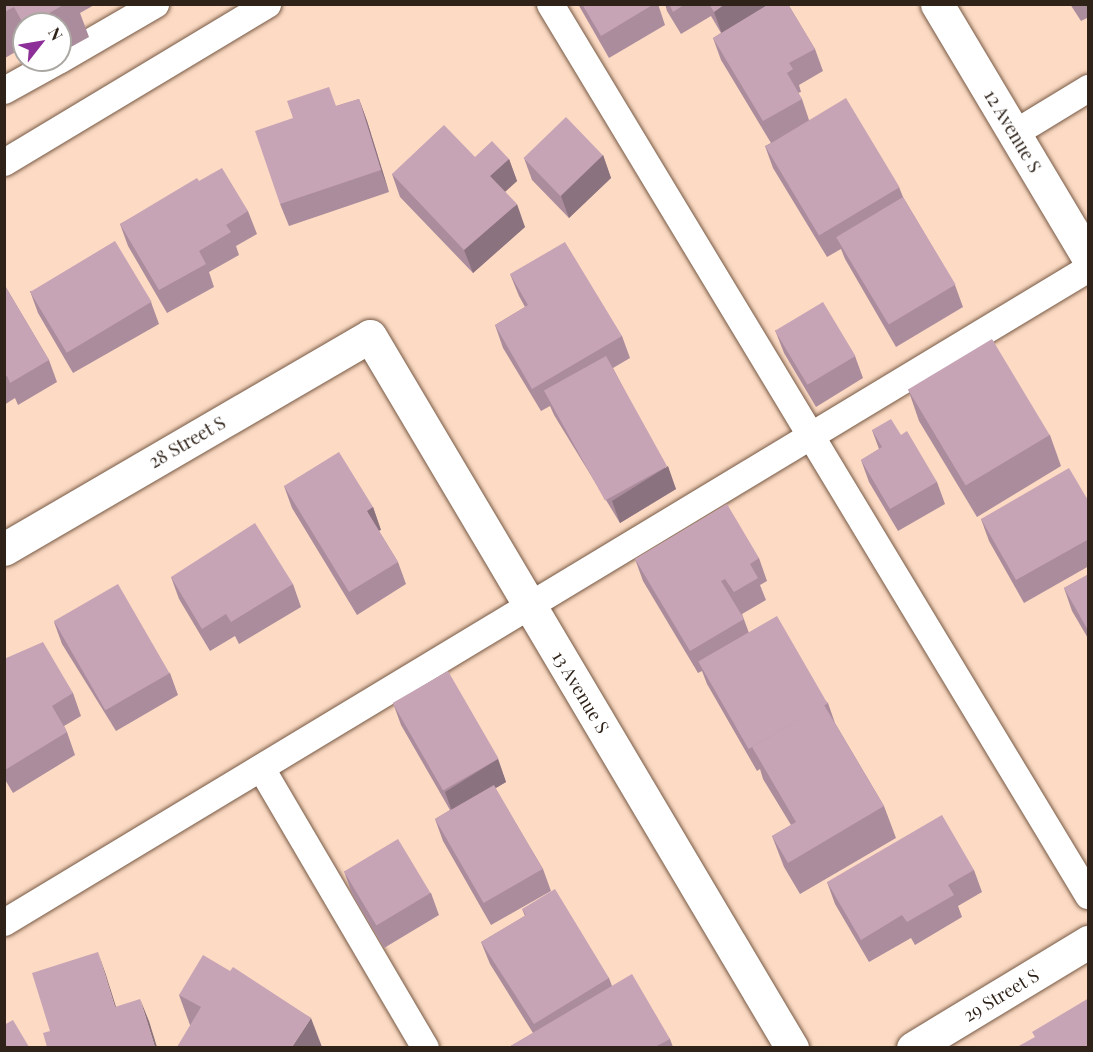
<!DOCTYPE html>
<style>
body{margin:0}
#map{position:relative;width:1093px;height:1052px;overflow:hidden;background:#fcdac3;font-family:"Playfair Display",serif}
div>[style]{position:absolute}
.roads{filter:drop-shadow(0 0 2px #765945) drop-shadow(0 0 2px #765945)}
.service>*{height:27px;margin:-13.5px;padding:0 13.5px;transform-origin:13.5px;border-radius:13.5px;background:#fff}
.minor>*{height:33px;margin:-16.5px;padding:0 16.5px;transform-origin:16.5px;border-radius:16.5px;background:#fff}
.wall>*{inset:0;background:#ab8c9d}
.shaded-wall>*{inset:0;background:#8b727f;transform-origin:0 0}
.building>*{inset:0;background:#c7a3b6;transform-origin:0 0}
span{translate:-50% -50%;white-space:nowrap;text-align:center;line-height:1.15;-webkit-text-stroke:4.5px #fff;paint-order:stroke}
.street-label{font-size:18px;color:#2e2219}
.frame{position:absolute;inset:0;border:6px solid #2e2219;pointer-events:none}
.north{position:absolute;left:12px;top:12px;width:60px;height:60px;box-sizing:border-box;background:#fff;border:2px solid #aba7a3;border-radius:50%;rotate:59deg;font-size:16px;font-weight:700;line-height:24px;text-align:center;color:#2e2219}
.north::after{content:'';display:block;margin:auto;width:21px;height:27px;background:#8d2f98;clip-path:polygon(50% 0,100% 100%,50% 72%,0 100%)}
</style>
<div id="map">
<div class="roads">
<div class="service">
<i style="left:550px;top:4px;width:1041px;rotate:58.88deg"></i>
<i style="left:60px;top:59px;width:110px;rotate:-30.1deg"></i>
<i style="left:4px;top:90px;width:62px;rotate:-29.1deg"></i>
<i style="left:1014px;top:133px;width:87px;rotate:-31.3deg"></i>
<i style="left:4px;top:162px;width:307px;rotate:-31deg"></i>
<i style="left:261px;top:768px;width:324px;rotate:59.6deg"></i>
<i style="left:4px;top:922px;width:1266px;rotate:-31.1deg"></i>
</div>
<div class="minor">
<i style="left:937px;top:4px;width:295px;rotate:59.2deg"></i>
<i style="left:4px;top:549px;width:423px;rotate:-30.2deg"></i>
<i style="left:370px;top:336px;width:828px;rotate:59.34deg"></i>
<i style="left:913px;top:1048px;width:205px;rotate:-31.2deg"></i>
</div>
</div>
<div class="wall">
<i style="clip-path:polygon(4px 4px,96px 4px,80px 13px,89px 37px,60px 53px,60px 24px,24px 24px,24px 47px,5px 58px)"></i>
<i style="clip-path:polygon(578px 4px,658px 4px,665px 25px,609px 58px)"></i>
<i style="clip-path:polygon(665px 4px,788px 4px,815px 49px,823px 71px,799px 85px,801px 92px,798px 93px,802px 99px,809px 120px,899px 187px,903px 197px,955px 285px,963px 307px,896px 347px,845px 259px,841px 249px,827px 257px,773px 168px,765px 146px,771px 143px,721px 60px,713px 38px,721px 33px,711px 16px,681px 34px,667px 11px)"></i>
<i style="clip-path:polygon(1070px 4px,1089px 4px,1089px 17px,1081px 21px)"></i>
<i style="clip-path:polygon(36px 60px,48px 60px,39px 65px)"></i>
<i style="clip-path:polygon(359px 99px,367px 121px,389px 192px,289px 226px,280px 204px,336px 106px)"></i>
<i style="clip-path:polygon(603px 155px,611px 178px,569px 218px,532px 180px,524px 158px)"></i>
<i style="clip-path:polygon(475px 157px,509px 159px,517px 181px,505px 192px,525px 227px,473px 273px,400px 197px,392px 174px)"></i>
<i style="clip-path:polygon(199px 181px,248px 211px,257px 234px,236px 246px,239px 255px,209px 272px,214px 287px,167px 313px,128px 246px,120px 224px)"></i>
<i style="clip-path:polygon(510px 274px,622px 336px,630px 358px,613px 368px,676px 489px,620px 523px,554px 415px,550px 406px,541px 411px,503px 348px,495px 325px,525px 307px,519px 296px)"></i>
<i style="clip-path:polygon(4px 284px,49px 360px,57px 382px,18px 405px,15px 398px,4px 405px)"></i>
<i style="clip-path:polygon(30px 291px,151px 302px,159px 324px,73px 373px,38px 313px)"></i>
<i style="clip-path:polygon(775px 330px,855px 356px,863px 378px,816px 407px,784px 353px)"></i>
<i style="clip-path:polygon(908px 389px,1050px 435px,1061px 466px,977px 517px,919px 421px)"></i>
<i style="clip-path:polygon(872px 430px,901px 435px,937px 482px,945px 504px,898px 531px,869px 482px,861px 460px,879px 449px)"></i>
<i style="clip-path:polygon(284px 486px,373px 507px,381px 530px,379px 531px,398px 562px,406px 584px,357px 615px,292px 508px)"></i>
<i style="clip-path:polygon(1089px 502px,1089px 566px,1024px 603px,989px 541px,981px 519px)"></i>
<i style="clip-path:polygon(759px 558px,767px 581px,760px 585px,766px 600px,742px 614px,749px 633px,828px 703px,835px 723px,884px 806px,896px 838px,800px 894px,784px 867px,772px 836px,791px 825px,763px 779px,760px 769px,757px 771px,707px 684px,702px 671px,698px 673px,643px 581px,635px 559px)"></i>
<i style="clip-path:polygon(1089px 574px,1089px 640px,1072px 611px,1064px 588px)"></i>
<i style="clip-path:polygon(171px 577px,293px 584px,301px 607px,239px 644px,235px 636px,210px 651px,179px 599px)"></i>
<i style="clip-path:polygon(54px 622px,170px 673px,178px 695px,116px 731px,62px 644px)"></i>
<i style="clip-path:polygon(4px 659px,73px 693px,81px 716px,64px 726px,67px 732px,75px 755px,13px 793px,4px 778px)"></i>
<i style="clip-path:polygon(393px 703px,498px 759px,506px 782px,495px 788px,543px 869px,551px 891px,491px 925px,443px 841px,435px 819px,450px 810px,401px 725px)"></i>
<i style="clip-path:polygon(974px 870px,982px 892px,958px 906px,962px 917px,915px 945px,911px 938px,869px 962px,835px 904px,827px 882px)"></i>
<i style="clip-path:polygon(344px 871px,431px 893px,439px 915px,384px 948px,352px 894px)"></i>
<i style="clip-path:polygon(522px 909px,609px 978px,612px 986px,670px 1039px,673px 1047px,509px 1047px,533px 1033px,490px 964px,481px 942px,525px 916px)"></i>
<i style="clip-path:polygon(230px 971px,311px 1018px,190px 1025px,179px 995px)"></i>
</div>
<div class="shaded-wall">
<i style="clip-path:polygon(725px 4px,769px 4px,722px 34px,714px 12px)"></i>
<i style="clip-path:polygon(359px 99px,367px 121px,389px 192px,381px 170px)"></i>
<i style="clip-path:polygon(603px 155px,611px 178px,569px 218px,561px 196px)"></i>
<i style="clip-path:polygon(509px 159px,517px 181px,498px 198px,490px 176px)"></i>
<i style="clip-path:polygon(517px 204px,525px 227px,473px 273px,464px 250px)"></i>
<i style="clip-path:polygon(668px 466px,676px 489px,620px 523px,612px 501px)"></i>
<i style="left:373px;top:507px;width:24px;height:7px;rotate:71deg"></i>
<i style="clip-path:polygon(498px 759px,506px 782px,453px 814px,445px 792px)"></i>
<i style="clip-path:polygon(98px 952px,106px 975px,123px 1029px,115px 1007px)"></i>
<i style="clip-path:polygon(140px 999px,149px 1021px,157px 1047px,155px 1047px)"></i>
<i style="clip-path:polygon(311px 1018px,322px 1047px,292px 1047px)"></i>
</div>
<div class="building">
<i style="clip-path:polygon(4px 4px,65px 4px,30px 24px,24px 24px,24px 25px,14px 7px,4px 12px)"></i>
<i style="clip-path:polygon(582px 4px,654px 4px,601px 36px)"></i>
<i style="clip-path:polygon(669px 4px,685px 4px,673px 12px)"></i>
<i style="clip-path:polygon(709px 4px,725px 4px,714px 12px)"></i>
<i style="clip-path:polygon(769px 4px,788px 4px,815px 49px,789px 63px,793px 69px,787px 73px,802px 99px,763px 121px,713px 38px)"></i>
<i style="clip-path:polygon(329px 87px,336px 106px,359px 99px,381px 170px,280px 204px,255px 131px,293px 118px,287px 101px)"></i>
<i style="left:846px;top:98px;width:104px;height:94px;rotate:59deg"></i>
<i style="left:566px;top:117px;width:53px;height:59px;rotate:46deg"></i>
<i style="clip-path:polygon(444px 125px,475px 157px,492px 141px,509px 159px,490px 176px,517px 204px,464px 250px,392px 174px)"></i>
<i style="clip-path:polygon(222px 168px,248px 211px,226px 225px,231px 232px,199px 251px,206px 264px,159px 290px,120px 224px,197px 178px,199px 181px)"></i>
<i style="left:903px;top:197px;width:102px;height:78px;rotate:59deg"></i>
<i style="left:115px;top:241px;width:71px;height:99px;rotate:59deg"></i>
<i style="clip-path:polygon(565px 242px,622px 336px,532px 389px,495px 325px,528px 305px,510px 274px)"></i>
<i style="clip-path:polygon(4px 284px,49px 360px,10px 383px,7px 376px,4px 377px)"></i>
<i style="left:823px;top:302px;width:63px;height:56px;rotate:59deg"></i>
<i style="left:992px;top:339px;width:112px;height:98px;rotate:59deg"></i>
<i style="left:606px;top:356px;width:126px;height:71px;rotate:61deg"></i>
<i style="clip-path:polygon(891px 419px,901px 435px,907px 431px,937px 482px,890px 509px,861px 460px,882px 447px,872px 430px)"></i>
<i style="clip-path:polygon(339px 452px,373px 507px,367px 511px,398px 562px,349px 592px,284px 486px)"></i>
<i style="clip-path:polygon(1069px 468px,1089px 502px,1089px 539px,1016px 580px,981px 519px)"></i>
<i style="clip-path:polygon(727px 504px,759px 558px,750px 564px,758px 578px,734px 592px,725px 579px,721px 581px,744px 619px,690px 651px,635px 559px)"></i>
<i style="clip-path:polygon(255px 523px,293px 584px,231px 622px,226px 614px,202px 629px,171px 577px)"></i>
<i style="clip-path:polygon(1089px 574px,1089px 632px,1064px 588px)"></i>
<i style="left:118px;top:584px;width:103px;height:74px;rotate:60deg"></i>
<i style="left:777px;top:616px;width:101px;height:91px;rotate:60deg"></i>
<i style="clip-path:polygon(43px 642px,73px 693px,52px 706px,67px 732px,5px 770px,4px 659px)"></i>
<i style="left:448px;top:671px;width:101px;height:64px;rotate:60deg"></i>
<i style="clip-path:polygon(824px 705px,884px 806px,788px 863px,772px 836px,796px 822px,752px 747px)"></i>
<i style="left:494px;top:785px;width:97px;height:68px;rotate:60deg"></i>
<i style="clip-path:polygon(942px 815px,974px 870px,948px 885px,954px 895px,907px 922px,902px 915px,861px 940px,827px 882px)"></i>
<i style="left:398px;top:839px;width:63px;height:63px;rotate:59deg"></i>
<i style="clip-path:polygon(555px 889px,609px 978px,534px 1024px,481px 942px,526px 915px,522px 909px)"></i>
<i style="clip-path:polygon(98px 952px,115px 1007px,140px 999px,155px 1047px,47px 1047px,43px 1033px,50px 1031px,32px 973px)"></i>
<i style="clip-path:polygon(203px 955px,230px 971px,233px 967px,311px 1018px,292px 1047px,177px 1047px,201px 1007px,179px 995px)"></i>
<i style="clip-path:polygon(632px 974px,670px 1039px,655px 1047px,509px 1047px)"></i>
<i style="clip-path:polygon(1089px 998px,1089px 1047px,1017px 1047px,1035px 1037px,1032px 1032px)"></i>
<i style="clip-path:polygon(13px 1020px,29px 1047px,4px 1047px,4px 1025px)"></i>
</div>
<div class="street-label">
<span style="left:1013px;top:131px;rotate:59deg">12 Avenue S</span>
<span style="left:187px;top:442px;rotate:-30deg">28 Street S</span>
<span style="left:581px;top:692px;rotate:59deg">13 Avenue S</span>
<span style="left:1001px;top:995px;rotate:-31deg">29 Street S</span>
</div>
<div class="frame"></div>
<div class="north">N</div>
</div>
